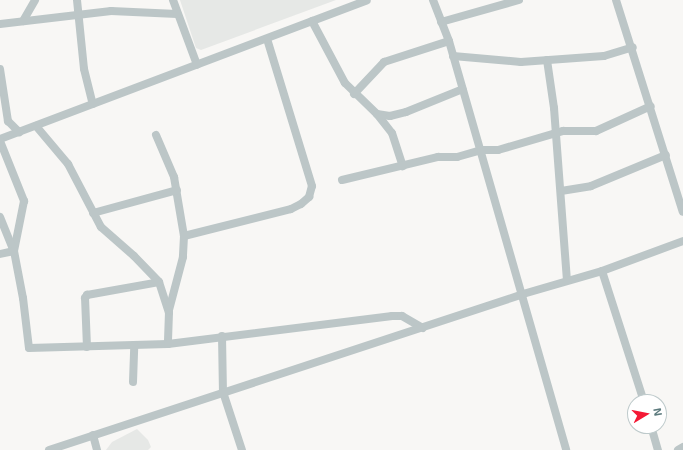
<!DOCTYPE html>
<style>
body{margin:0}
#map{position:relative;width:683px;height:450px;overflow:hidden;background:#f8f7f5;font-family:"Exo 2",sans-serif}
div>[style]{position:absolute}
.built>*{inset:0;background:#e6e8e6}
.minor>*{height:8px;margin:-4px;padding:0 4px;transform-origin:4px;border-radius:4px;background:#bcc6c7}
span{translate:-50% -50%;white-space:nowrap;text-align:center;line-height:1.15;-webkit-text-stroke:4px #fff;paint-order:stroke}
.north{position:absolute;left:627px;top:394px;width:40px;height:40px;box-sizing:border-box;background:#fff;border:1px solid #becacb;border-radius:50%;rotate:80deg;font-size:11px;font-weight:700;line-height:16px;text-align:center;color:#5c7a7d}
.north::after{content:'';display:block;margin:auto;width:14px;height:18px;background:#f41935;clip-path:polygon(50% 0,100% 100%,50% 72%,0 100%)}
</style>
<div id="map">
<div class="built">
<i style="clip-path:polygon(180px 0,336px 0,201px 50px,196px 48px)"></i>
<i style="clip-path:polygon(137px 429px,148px 440px,151px 447px,148px 450px,106px 450px,112px 442px)"></i>
</div>
<div class="minor">
<i style="left:77px;top:0;width:69px;rotate:84.2deg"></i>
<i style="left:84px;top:69px;width:36px;rotate:76deg"></i>
<i style="left:173px;top:0;width:69px;rotate:69.7deg"></i>
<i style="left:433px;top:0;width:44px;rotate:68.7deg"></i>
<i style="left:449px;top:41px;width:425px;rotate:74deg"></i>
<i style="left:616px;top:0;width:222px;rotate:72.5deg"></i>
<i style="left:23px;top:21px;width:24px;rotate:-60deg"></i>
<i style="left:312px;top:21px;width:70px;rotate:62deg"></i>
<i style="left:345px;top:83px;width:45px;rotate:44.1deg"></i>
<i style="left:377px;top:114px;width:24px;rotate:52deg"></i>
<i style="left:392px;top:133px;width:35px;rotate:72deg"></i>
<i style="left:441px;top:22px;width:81px;rotate:-15.8deg"></i>
<i style="left:0;top:24px;width:112px;rotate:-6.7deg"></i>
<i style="left:111px;top:11px;width:66px;rotate:2.6deg"></i>
<i style="left:453px;top:56px;width:68px;rotate:5deg"></i>
<i style="left:521px;top:62px;width:83px;rotate:-4.1deg"></i>
<i style="left:604px;top:56px;width:30px;rotate:-17deg"></i>
<i style="left:547px;top:60px;width:49px;rotate:81.7deg"></i>
<i style="left:554px;top:108px;width:172px;rotate:85.7deg"></i>
<i style="left:0;top:69px;width:53px;rotate:81.3deg"></i>
<i style="left:8px;top:121px;width:16px;rotate:45deg"></i>
<i style="left:354px;top:94px;width:44px;rotate:-46.8deg"></i>
<i style="left:384px;top:62px;width:68px;rotate:-17.9deg"></i>
<i style="left:377px;top:114px;width:13px;rotate:9deg"></i>
<i style="left:390px;top:116px;width:16px;rotate:-14deg"></i>
<i style="left:406px;top:112px;width:61px;rotate:-22deg"></i>
<i style="left:36px;top:126px;width:50px;rotate:49.9deg"></i>
<i style="left:68px;top:164px;width:71px;rotate:62.4deg"></i>
<i style="left:101px;top:227px;width:44px;rotate:41.3deg"></i>
<i style="left:134px;top:256px;width:36px;rotate:46deg"></i>
<i style="left:159px;top:282px;width:32px;rotate:72deg"></i>
<i style="left:169px;top:312px;width:32px;rotate:92deg"></i>
<i style="left:156px;top:135px;width:46px;rotate:66.8deg"></i>
<i style="left:174px;top:177px;width:60px;rotate:80.4deg"></i>
<i style="left:184px;top:236px;width:21px;rotate:93deg"></i>
<i style="left:183px;top:257px;width:55px;rotate:104.8deg"></i>
<i style="left:0;top:139px;width:392px;rotate:-20.7deg"></i>
<i style="left:0;top:141px;width:65px;rotate:68.2deg"></i>
<i style="left:24px;top:201px;width:51px;rotate:101.3deg"></i>
<i style="left:14px;top:251px;width:14px;rotate:168deg"></i>
<i style="left:342px;top:180px;width:99px;rotate:-13.5deg"></i>
<i style="left:438px;top:157px;width:19px"></i>
<i style="left:457px;top:157px;width:25px;rotate:-16deg"></i>
<i style="left:481px;top:150px;width:17px"></i>
<i style="left:498px;top:150px;width:68px;rotate:-16.3deg"></i>
<i style="left:563px;top:131px;width:33px"></i>
<i style="left:596px;top:131px;width:60px;rotate:-24.4deg"></i>
<i style="left:561px;top:191px;width:30px;rotate:-9deg"></i>
<i style="left:591px;top:186px;width:81px;rotate:-22.5deg"></i>
<i style="left:93px;top:213px;width:87px;rotate:-15.3deg"></i>
<i style="left:0;top:217px;width:37px;rotate:68deg"></i>
<i style="left:14px;top:251px;width:48px;rotate:79.2deg"></i>
<i style="left:23px;top:298px;width:50px;rotate:83.2deg"></i>
<i style="left:29px;top:348px;width:139px;rotate:-1.6deg"></i>
<i style="left:168px;top:344px;width:226px;rotate:-7.1deg"></i>
<i style="left:392px;top:316px;width:10px"></i>
<i style="left:402px;top:316px;width:24px;rotate:30deg"></i>
<i style="left:184px;top:236px;width:110px;rotate:-14.2deg"></i>
<i style="left:291px;top:209px;width:11px;rotate:-27deg"></i>
<i style="left:301px;top:204px;width:11px;rotate:-41deg"></i>
<i style="left:309px;top:197px;width:11px;rotate:-75deg"></i>
<i style="left:312px;top:186px;width:154px;rotate:-107deg"></i>
<i style="left:602px;top:271px;width:138px;rotate:72.2deg"></i>
<i style="left:222px;top:336px;width:56px;rotate:89deg"></i>
<i style="left:223px;top:392px;width:61px;rotate:71.9deg"></i>
<i style="left:87px;top:347px;width:49px;rotate:-92.3deg"></i>
<i style="left:85px;top:298px;width:4px;rotate:-56deg"></i>
<i style="left:87px;top:295px;width:73px;rotate:-10.2deg"></i>
<i style="left:133px;top:382px;width:36px;rotate:-88deg"></i>
<i style="left:651px;top:426px;width:25px;rotate:74deg"></i>
<i style="left:93px;top:435px;width:16px;rotate:75deg"></i>
<i style="left:49px;top:450px;width:499px;rotate:-18.2deg"></i>
<i style="left:523px;top:294px;width:82px;rotate:-16.2deg"></i>
<i style="left:602px;top:271px;width:86px;rotate:-20.3deg"></i>
<i style="left:678px;top:450px;width:6px;rotate:-31deg"></i>
</div>
<div class="north">N</div>
</div>
